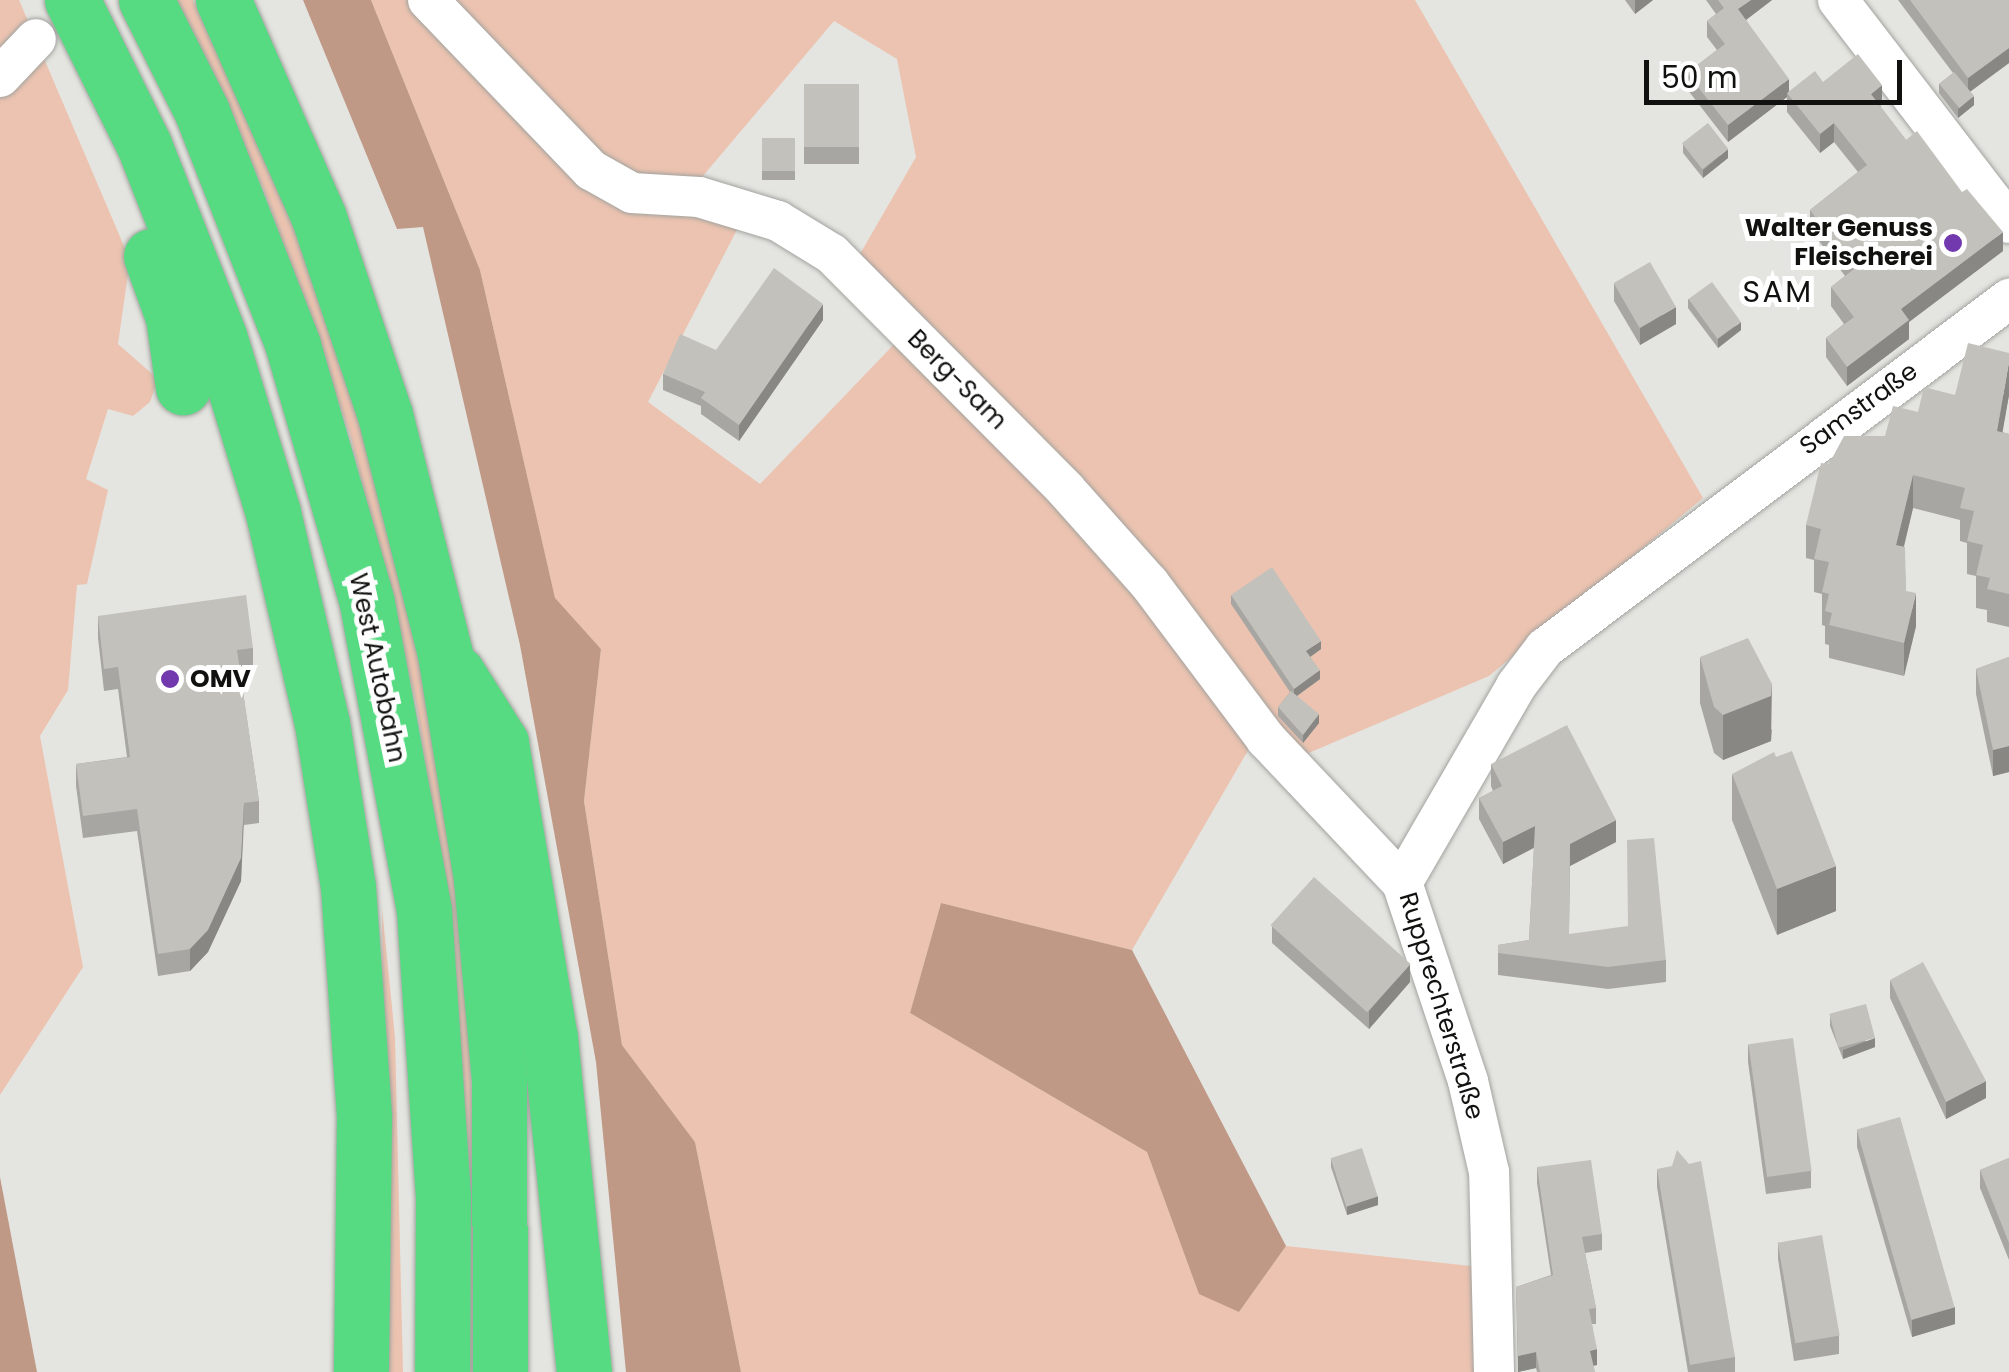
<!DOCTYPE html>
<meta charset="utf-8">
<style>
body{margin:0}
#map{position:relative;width:2009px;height:1372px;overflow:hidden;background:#e4e5e0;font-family:Poppins,sans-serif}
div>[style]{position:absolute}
.green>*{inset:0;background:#ecc3b0}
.forest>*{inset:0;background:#bf9886}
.roads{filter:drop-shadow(0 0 2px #a2a39f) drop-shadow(0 0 2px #a2a39f)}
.minor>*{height:40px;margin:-20px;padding:0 20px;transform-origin:20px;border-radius:20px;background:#fff}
.motorway>*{height:55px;margin:-27.5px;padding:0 27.5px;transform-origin:27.5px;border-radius:27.5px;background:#56db82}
.wall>*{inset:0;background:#a8a6a2;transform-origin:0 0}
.shaded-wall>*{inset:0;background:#888784}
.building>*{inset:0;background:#c3c1bc;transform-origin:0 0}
.dots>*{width:28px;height:28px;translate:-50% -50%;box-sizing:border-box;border:5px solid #fff;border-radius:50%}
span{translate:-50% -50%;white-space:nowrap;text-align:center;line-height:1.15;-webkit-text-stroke:10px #fff;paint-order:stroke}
.poi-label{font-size:25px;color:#111210;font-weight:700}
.right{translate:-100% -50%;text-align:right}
.left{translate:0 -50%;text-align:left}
.street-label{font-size:25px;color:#111210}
.quarter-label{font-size:30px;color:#111210;letter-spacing:2.5px}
.scale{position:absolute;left:1644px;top:60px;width:258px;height:45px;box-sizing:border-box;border:5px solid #111210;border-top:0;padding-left:12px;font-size:30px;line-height:35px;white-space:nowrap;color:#111210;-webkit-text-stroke:8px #fff;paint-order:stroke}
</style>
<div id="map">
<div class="green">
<i style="clip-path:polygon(0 0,19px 0,130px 260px,118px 344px,158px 379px,150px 402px,133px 416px,108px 409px,86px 479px,108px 490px,87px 584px,77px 585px,68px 690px,40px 736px,83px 967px,0 1095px)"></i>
<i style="clip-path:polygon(175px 0,193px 0,279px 173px,363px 428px,429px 704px,465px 957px,479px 1250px,478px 1372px,470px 1372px,455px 959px,417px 707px,350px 434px,264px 190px)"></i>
<i style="clip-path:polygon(evenodd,371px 0,1415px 0,1703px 498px,1489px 676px,1304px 755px,1250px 747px,1132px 950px,941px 903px,910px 1013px,1147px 1152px,1199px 1293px,1239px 1312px,1286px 1246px,1480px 1267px,1479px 1372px,741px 1372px,695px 1142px,622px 1045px,584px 801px,601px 649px,555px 599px,480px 270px,371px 0,834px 21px,897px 59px,916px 157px,856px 261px,900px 338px,760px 484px,648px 402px,741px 222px,697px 183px,834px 21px)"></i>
<i style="clip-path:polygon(382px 908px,395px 1037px,403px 1372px,386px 1372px)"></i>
</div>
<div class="forest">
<i style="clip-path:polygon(303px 0,371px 0,480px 270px,555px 598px,601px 649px,584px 801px,622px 1045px,695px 1142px,741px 1372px,626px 1372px,596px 1062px,520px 645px,423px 227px,397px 229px)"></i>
<i style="clip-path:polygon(941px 903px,1132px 950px,1286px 1246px,1239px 1312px,1199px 1294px,1147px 1152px,910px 1013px)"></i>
<i style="clip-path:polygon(0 1177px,37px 1372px,0 1372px)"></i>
</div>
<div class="roads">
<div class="minor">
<i style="left:428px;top:0;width:236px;rotate:46.2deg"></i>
<i style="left:591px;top:170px;width:47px;rotate:29.3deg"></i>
<i style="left:632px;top:193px;width:67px;rotate:3.4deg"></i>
<i style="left:699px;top:197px;width:83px;rotate:16.9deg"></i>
<i style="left:778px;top:221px;width:63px;rotate:31.4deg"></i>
<i style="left:832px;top:254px;width:332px;rotate:45.2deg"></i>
<i style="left:1066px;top:490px;width:125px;rotate:48.3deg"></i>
<i style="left:1149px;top:583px;width:195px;rotate:53.1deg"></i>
<i style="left:1266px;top:739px;width:198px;rotate:46.6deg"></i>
<i style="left:1838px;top:0;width:281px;rotate:52.5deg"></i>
<i style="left:0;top:77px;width:52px;rotate:-46.5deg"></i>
<i style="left:1494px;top:1372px;width:200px;rotate:-91.4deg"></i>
<i style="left:1489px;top:1172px;width:93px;rotate:-103deg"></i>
<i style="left:1468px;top:1081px;width:209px;rotate:-108.4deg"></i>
<i style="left:1402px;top:883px;width:228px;rotate:-59.9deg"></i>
<i style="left:1516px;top:686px;width:48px;rotate:-52.7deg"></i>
<i style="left:1545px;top:648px;width:581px;rotate:-36.95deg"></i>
</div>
<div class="motorway">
<i style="left:72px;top:0;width:162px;rotate:63.6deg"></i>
<i style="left:144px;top:145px;width:205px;rotate:68.6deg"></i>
<i style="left:219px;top:336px;width:185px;rotate:73deg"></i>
<i style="left:273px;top:513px;width:216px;rotate:76.9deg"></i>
<i style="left:322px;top:723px;width:166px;rotate:81deg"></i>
<i style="left:348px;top:887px;width:232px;rotate:86deg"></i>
<i style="left:364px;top:1118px;width:254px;rotate:90.7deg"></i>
<i style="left:146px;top:0;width:125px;rotate:63.4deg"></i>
<i style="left:202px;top:112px;width:251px;rotate:68.7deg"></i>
<i style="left:293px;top:346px;width:267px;rotate:73.9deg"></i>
<i style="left:367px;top:603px;width:313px;rotate:79.5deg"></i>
<i style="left:424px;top:911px;width:286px;rotate:86.2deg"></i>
<i style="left:443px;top:1196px;width:176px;rotate:90.3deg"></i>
<i style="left:223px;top:0;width:238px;rotate:66.2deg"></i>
<i style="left:319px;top:218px;width:208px;rotate:71.5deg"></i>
<i style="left:385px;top:415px;width:246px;rotate:75.9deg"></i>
<i style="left:445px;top:654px;width:228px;rotate:80.9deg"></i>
<i style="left:481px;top:879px;width:201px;rotate:84.9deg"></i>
<i style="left:499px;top:1079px;width:293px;rotate:89.8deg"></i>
<i style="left:151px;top:256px;width:65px;rotate:70.2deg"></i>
<i style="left:173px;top:317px;width:71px;rotate:81.9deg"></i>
<i style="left:457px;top:673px;width:83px;rotate:57.8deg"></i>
<i style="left:501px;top:743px;width:299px;rotate:80.6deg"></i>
<i style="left:550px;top:1038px;width:336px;rotate:84.2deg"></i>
</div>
</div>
<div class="wall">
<i style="clip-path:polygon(1625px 0,1653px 0,1635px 14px)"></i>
<i style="clip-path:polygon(1706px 0,1772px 0,1746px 20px,1789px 92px,1823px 82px,1882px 104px,1880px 106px,1906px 140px,2003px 251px,1909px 322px,1909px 339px,1847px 386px,1826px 357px,1826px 338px,1844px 324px,1831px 306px,1831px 287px,1845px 276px,1810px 229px,1810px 210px,1858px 172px,1834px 142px,1820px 153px,1787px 112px,1787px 97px,1728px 142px,1687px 89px,1687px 73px,1717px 50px,1707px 37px,1707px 21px,1716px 14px)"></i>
<i style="clip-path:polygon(1898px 0,2009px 0,2009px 63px,1970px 92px,1974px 105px,1958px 118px,1939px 93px,1939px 84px,1953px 73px)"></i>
<i style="left:804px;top:84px;width:55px;height:80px"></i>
<i style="left:762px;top:138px;width:33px;height:42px"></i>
<i style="clip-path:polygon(1683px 144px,1728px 158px,1703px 178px,1683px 153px)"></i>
<i style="clip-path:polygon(1614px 283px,1676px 324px,1640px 345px,1614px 301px)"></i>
<i style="clip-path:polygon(1688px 299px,1741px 330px,1718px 348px,1688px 308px)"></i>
<i style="clip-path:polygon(823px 320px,739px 441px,701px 414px,701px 406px,663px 390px,663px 374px,716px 350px)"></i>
<i style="clip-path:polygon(1955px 395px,2009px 395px,2002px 432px,2009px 434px,2009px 627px,1987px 622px,1987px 610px,1976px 608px,1976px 576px,1967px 574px,1967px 543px,1960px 541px,1960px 520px,1913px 508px,1904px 547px,1906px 591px,1916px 626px,1904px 676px,1829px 658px,1829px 645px,1825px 644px,1825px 626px,1822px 625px,1822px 594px,1814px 592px,1814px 560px,1806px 558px,1806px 525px,1829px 464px,1885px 436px,1918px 412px)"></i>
<i style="clip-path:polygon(1231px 595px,1321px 649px,1310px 657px,1320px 679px,1297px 696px,1319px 723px,1303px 743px,1278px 716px,1278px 707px,1290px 692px,1231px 604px)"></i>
<i style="clip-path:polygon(98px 616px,253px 648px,253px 670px,240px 672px,259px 801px,259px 823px,244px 825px,241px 881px,208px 952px,190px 971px,158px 976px,137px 831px,83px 838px,76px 786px,76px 764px,127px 757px,118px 689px,104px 691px,98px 638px)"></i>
<i style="clip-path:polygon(1700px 657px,1772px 730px,1771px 741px,1723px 760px,1714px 753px,1700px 703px)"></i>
<i style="clip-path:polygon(2009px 657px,2009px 772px,1993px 776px,1976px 694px,1976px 669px)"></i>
<i style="clip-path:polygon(1491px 764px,1616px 842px,1570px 866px,1569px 934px,1666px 960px,1666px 982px,1608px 989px,1498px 975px,1498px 945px,1529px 940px,1534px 848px,1503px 864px,1479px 819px,1479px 798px,1493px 791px,1491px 786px)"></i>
<i style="clip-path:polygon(1732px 774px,1836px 911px,1777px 935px,1732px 820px)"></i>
<i style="clip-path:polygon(1272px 926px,1410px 982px,1369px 1029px,1272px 943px)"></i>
<i style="clip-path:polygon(1890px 980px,1986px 1098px,1946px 1119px,1890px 998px)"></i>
<i style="clip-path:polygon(1830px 1017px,1875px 1047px,1843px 1059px,1830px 1026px)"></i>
<i style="clip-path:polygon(1748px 1044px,1811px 1171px,1811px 1188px,1766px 1194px,1748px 1062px)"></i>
<i style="clip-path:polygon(1857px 1130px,1955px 1324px,1912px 1337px,1857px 1147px)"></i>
<i style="clip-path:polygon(1331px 1158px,1378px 1205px,1347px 1215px,1331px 1167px)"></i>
<i style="clip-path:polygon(2009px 1158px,2009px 1260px,1980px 1188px,1980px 1170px)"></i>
<i style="clip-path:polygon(1537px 1167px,1602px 1234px,1602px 1250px,1585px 1253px,1596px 1308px,1596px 1324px,1592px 1324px,1597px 1365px,1593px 1366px,1595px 1372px,1537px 1372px,1536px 1368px,1518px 1372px,1516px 1287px,1551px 1275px,1537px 1183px)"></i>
<i style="clip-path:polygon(1657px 1169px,1735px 1357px,1735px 1372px,1688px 1372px,1657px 1187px)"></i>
<i style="clip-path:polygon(1778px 1242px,1839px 1336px,1839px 1354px,1794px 1361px,1778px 1259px)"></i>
</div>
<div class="shaded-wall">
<i style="clip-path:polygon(1635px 0,1653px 0,1635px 14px)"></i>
<i style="clip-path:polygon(1751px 0,1772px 0,1738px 26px,1738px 9px)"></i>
<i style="clip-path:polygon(2009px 48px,2009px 63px,1968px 93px,1968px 78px)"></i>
<i style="clip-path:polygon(1789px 79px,1789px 95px,1787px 93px,1787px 97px,1728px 142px,1728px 125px)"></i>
<i style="clip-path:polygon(1882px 85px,1882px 104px,1871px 113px,1871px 94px)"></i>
<i style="clip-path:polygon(1974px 96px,1974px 105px,1958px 118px,1958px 109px)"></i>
<i style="clip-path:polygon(1834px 123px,1834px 142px,1820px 153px,1820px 134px)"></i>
<i style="clip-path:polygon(1728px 149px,1728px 158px,1703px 178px,1703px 170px)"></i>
<i style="clip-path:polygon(2003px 232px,2003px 251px,1909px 322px,1909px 339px,1847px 386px,1847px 367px,1901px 309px)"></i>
<i style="clip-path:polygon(823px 304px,823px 320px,739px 441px,739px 425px)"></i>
<i style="clip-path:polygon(1676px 307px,1676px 324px,1640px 345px,1640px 328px)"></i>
<i style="clip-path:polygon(1741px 322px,1741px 330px,1718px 348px,1718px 339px)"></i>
<i style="clip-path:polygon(2009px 362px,2009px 395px,1997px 464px,1997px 431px)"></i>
<i style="clip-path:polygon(1913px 475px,1913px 508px,1896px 578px,1896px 545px)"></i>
<i style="clip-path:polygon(1916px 593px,1916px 626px,1904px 676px,1904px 643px)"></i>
<i style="clip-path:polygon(1321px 641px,1321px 649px,1306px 660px,1306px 651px)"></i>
<i style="clip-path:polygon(1320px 670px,1320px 679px,1294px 698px,1294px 689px)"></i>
<i style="clip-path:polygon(1772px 684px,1771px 741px,1723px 760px,1723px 715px)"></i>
<i style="clip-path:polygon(1319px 714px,1319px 723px,1303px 743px,1303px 735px)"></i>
<i style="clip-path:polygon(2009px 746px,2009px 772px,1993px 776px,1993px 750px)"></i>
<i style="clip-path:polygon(244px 803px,241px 881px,208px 952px,190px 971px,190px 949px)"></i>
<i style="clip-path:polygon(1616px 820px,1616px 842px,1570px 866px,1570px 844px)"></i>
<i style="clip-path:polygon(1535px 826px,1535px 847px,1503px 864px,1503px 842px)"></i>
<i style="clip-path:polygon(1836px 866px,1836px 911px,1777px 935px,1777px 889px)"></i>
<i style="clip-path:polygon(1410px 964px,1410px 982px,1369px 1029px,1369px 1011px)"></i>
<i style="clip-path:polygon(1875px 1038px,1875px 1047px,1843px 1059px,1843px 1050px)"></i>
<i style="clip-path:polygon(1986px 1081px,1986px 1098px,1946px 1119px,1946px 1102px)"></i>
<i style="clip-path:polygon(1378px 1196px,1378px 1205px,1347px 1215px,1347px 1206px)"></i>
<i style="clip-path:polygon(1955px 1307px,1955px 1324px,1912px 1337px,1912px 1320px)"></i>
<i style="clip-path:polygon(1597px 1349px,1597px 1365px,1590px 1366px,1590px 1351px)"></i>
<i style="clip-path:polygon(1536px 1352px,1536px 1368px,1518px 1372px,1518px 1356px)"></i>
</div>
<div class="building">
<i style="clip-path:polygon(1718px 0,1751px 0,1738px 9px,1789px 79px,1728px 125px,1687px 73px,1725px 44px,1707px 21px,1724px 8px)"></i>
<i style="clip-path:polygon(1910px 0,2009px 0,2009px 48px,1968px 78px)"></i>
<i style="clip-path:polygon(1858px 54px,1882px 85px,1871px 94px,1906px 140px,1917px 131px,1962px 192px,1967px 189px,2003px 232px,1901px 309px,1909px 320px,1847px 367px,1826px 338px,1854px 317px,1831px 287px,1854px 269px,1810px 210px,1867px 165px,1834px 123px,1820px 134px,1787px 93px,1815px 71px,1823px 82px)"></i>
<i style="left:1954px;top:72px;width:31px;height:19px;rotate:50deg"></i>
<i style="left:804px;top:84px;width:55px;height:63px"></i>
<i style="left:1708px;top:123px;width:33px;height:33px;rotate:52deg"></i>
<i style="left:762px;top:138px;width:33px;height:33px"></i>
<i style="left:1650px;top:262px;width:52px;height:42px;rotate:60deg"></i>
<i style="clip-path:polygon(774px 268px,823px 304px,739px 425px,701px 398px,705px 392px,663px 374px,680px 334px,716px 350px)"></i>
<i style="left:1712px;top:282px;width:49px;height:29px;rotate:54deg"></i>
<i style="clip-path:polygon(1968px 343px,2009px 353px,2009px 362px,1997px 431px,2009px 434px,2009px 594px,1987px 589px,1990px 578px,1976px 575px,1983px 545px,1967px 541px,1974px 511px,1960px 508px,1965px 488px,1913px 475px,1896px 545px,1905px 547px,1906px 591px,1916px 593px,1904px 643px,1829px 625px,1832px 613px,1825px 611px,1829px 594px,1822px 592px,1829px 562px,1814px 559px,1821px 529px,1806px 525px,1821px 463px,1829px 464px,1844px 436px,1885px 436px,1893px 406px,1918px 412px,1924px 387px,1955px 395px)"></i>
<i style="clip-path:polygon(1272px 567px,1321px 641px,1306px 651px,1320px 670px,1294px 689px,1231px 595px)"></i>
<i style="clip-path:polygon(246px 595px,253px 648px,237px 650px,259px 801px,244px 803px,241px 858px,208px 930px,190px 949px,158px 954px,137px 809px,83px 816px,76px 764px,130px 757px,118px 667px,104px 669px,98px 616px)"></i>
<i style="clip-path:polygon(1748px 638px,1772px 684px,1771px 696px,1723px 715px,1714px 707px,1700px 657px)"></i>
<i style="clip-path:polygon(2009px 657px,2009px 746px,1993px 750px,1976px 669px)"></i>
<i style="clip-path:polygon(1291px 691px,1319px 714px,1303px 735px,1278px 707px)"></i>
<i style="clip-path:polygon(1567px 725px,1616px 820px,1570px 844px,1569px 934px,1628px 926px,1627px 840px,1654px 838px,1666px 960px,1608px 967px,1498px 953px,1498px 945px,1529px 940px,1535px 826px,1503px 842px,1479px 798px,1502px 786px,1491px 764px)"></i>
<i style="clip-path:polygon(1792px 751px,1836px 866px,1777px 889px,1732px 774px,1774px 752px,1776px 757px)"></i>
<i style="left:1314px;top:877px;width:130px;height:65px;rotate:42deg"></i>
<i style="clip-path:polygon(1923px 962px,1986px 1081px,1946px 1102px,1890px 980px)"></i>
<i style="left:1866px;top:1004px;width:35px;height:38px;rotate:75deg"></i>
<i style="left:1793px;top:1038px;width:134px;height:45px;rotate:82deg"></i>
<i style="left:1900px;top:1117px;width:198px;height:45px;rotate:74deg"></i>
<i style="left:1362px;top:1148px;width:51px;height:33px;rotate:72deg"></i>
<i style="clip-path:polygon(1677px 1150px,1689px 1164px,1701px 1161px,1735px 1357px,1690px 1365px,1657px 1169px,1672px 1166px)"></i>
<i style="clip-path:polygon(2009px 1158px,2009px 1243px,1980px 1170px)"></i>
<i style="clip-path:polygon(1591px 1160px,1602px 1234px,1582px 1237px,1596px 1308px,1589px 1309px,1597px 1349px,1590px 1351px,1595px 1372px,1540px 1372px,1536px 1352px,1518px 1356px,1516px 1287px,1553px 1275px,1537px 1167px)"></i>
<i style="left:1822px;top:1235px;width:102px;height:45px;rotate:80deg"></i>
</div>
<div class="dots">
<i style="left:1953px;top:243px;background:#7239af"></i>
<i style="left:170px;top:679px;background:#7239af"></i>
</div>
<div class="poi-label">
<span class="right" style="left:1933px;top:243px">Walter Genuss<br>Fleischerei</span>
<span class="left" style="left:190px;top:679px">OMV</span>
</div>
<div class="street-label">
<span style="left:957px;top:380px;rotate:45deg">Berg-Sam</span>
<span style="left:1859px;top:409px;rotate:-36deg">Samstraße</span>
<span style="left:377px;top:668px;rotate:78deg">West Autobahn</span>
<span style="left:1441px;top:1006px;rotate:73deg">Rupprechterstraße</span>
</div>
<div class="quarter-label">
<span style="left:1778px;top:292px">SAM</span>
</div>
<div class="scale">50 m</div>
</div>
